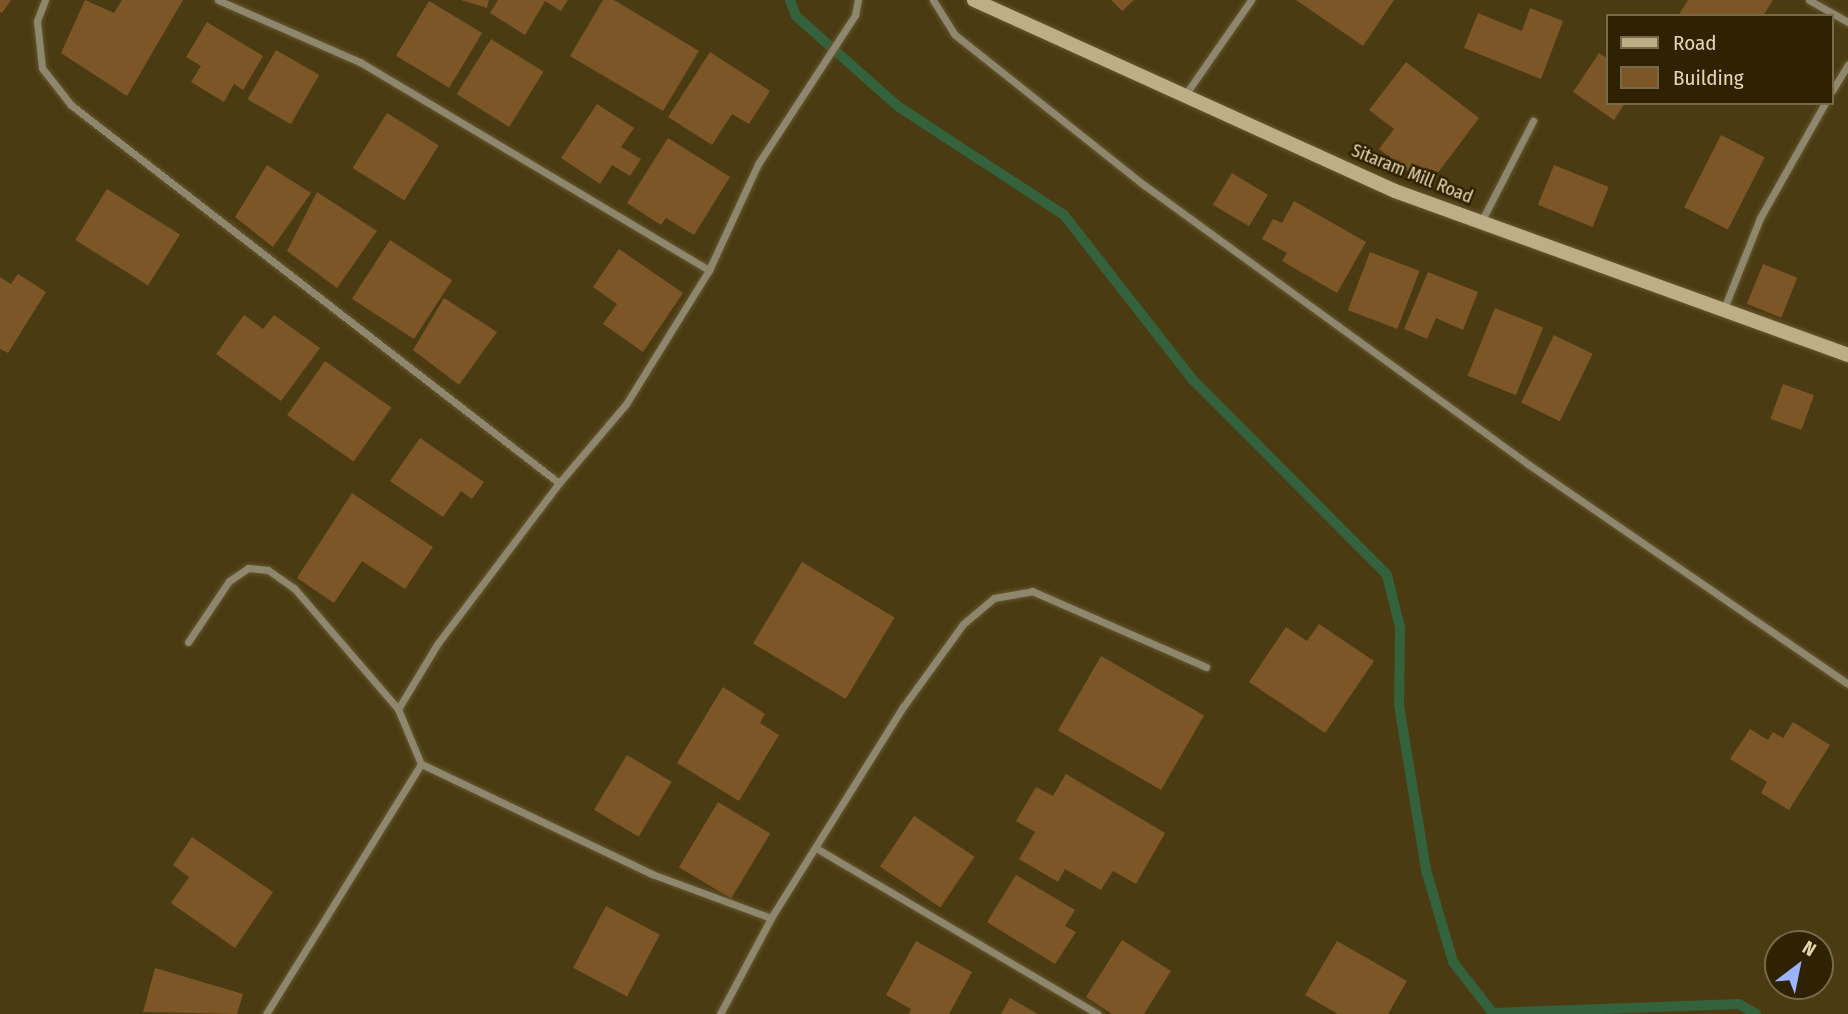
<!DOCTYPE html>
<style>
body{margin:0}
#map{position:relative;width:1848px;height:1014px;overflow:hidden;background:#4a3b12;font-family:"Fira Sans Condensed",sans-serif}
div>[style]{position:absolute}
.stream>*{height:10px;margin:-5px;padding:0 5px;transform-origin:5px;border-radius:5px;background:#33623c}
.building>*{inset:0;background:#7d5627;transform-origin:0 0}
.roads{filter:drop-shadow(0 0 2px #66572f) drop-shadow(0 0 2px #66572f)}
.street>*{height:7px;margin:-3.5px;padding:0 3.5px;transform-origin:3.5px;border-radius:3.5px;background:#8f866e}
.secondary>*{height:14px;margin:-7px;padding:0 7px;transform-origin:7px;border-radius:7px;background:#bdae87}
span{translate:-50% -50%;white-space:nowrap;text-align:center;line-height:1.15;-webkit-text-stroke:5px #2e2202;paint-order:stroke}
.street-label{font-size:18px;color:#e4d5b1}
.legend{position:absolute;left:1606px;top:14px;width:228px;height:91px;box-sizing:border-box;background:#2e2202;border:2px solid #776a48;margin:0;padding:9px 12px;list-style:none;font-size:21px;color:#e4d5b1}
.legend li{display:flex;align-items:center;gap:14px;height:35px}
.legend b{width:35px;border:2px solid #776a48}
.north{position:absolute;left:1764px;top:930px;width:70px;height:70px;box-sizing:border-box;background:#2e2202;border:2px solid #776a48;border-radius:50%;rotate:32deg;font-size:19px;font-weight:700;line-height:28px;text-align:center;color:#e4d5b1}
.north::after{content:'';display:block;margin:auto;width:24px;height:32px;background:#9ab5fd;clip-path:polygon(50% 0,100% 100%,50% 72%,0 100%)}
</style>
<div id="map">
<div class="stream">
<i style="left:790px;top:0;width:17px;rotate:69deg"></i>
<i style="left:796px;top:16px;width:137px;rotate:41.5deg"></i>
<i style="left:899px;top:107px;width:197px;rotate:33.2deg"></i>
<i style="left:1064px;top:215px;width:208px;rotate:52deg"></i>
<i style="left:1192px;top:379px;width:276px;rotate:45.1deg"></i>
<i style="left:1387px;top:575px;width:54px;rotate:76deg"></i>
<i style="left:1400px;top:627px;width:78px;rotate:90.7deg"></i>
<i style="left:1399px;top:705px;width:167px;rotate:80.7deg"></i>
<i style="left:1426px;top:870px;width:96px;rotate:73.6deg"></i>
<i style="left:1453px;top:962px;width:65px;rotate:51.9deg"></i>
<i style="left:1493px;top:1013px;width:246px;rotate:-2.1deg"></i>
<i style="left:1739px;top:1004px;width:20px;rotate:30deg"></i>
</div>
<div class="building">
<i style="clip-path:polygon(0 0,11px 0,2px 13px,0 12px)"></i>
<i style="clip-path:polygon(85px 0,114px 13px,122px 0,183px 0,127px 96px,61px 53px)"></i>
<i style="clip-path:polygon(461px 0,489px 0,487px 8px)"></i>
<i style="clip-path:polygon(498px 0,568px 0,561px 11px,545px 1px,525px 35px,490px 13px)"></i>
<i style="clip-path:polygon(603px 0,614px 0,699px 51px,663px 111px,570px 56px)"></i>
<i style="clip-path:polygon(1111px 0,1134px 0,1122px 11px)"></i>
<i style="clip-path:polygon(1296px 0,1394px 0,1363px 46px)"></i>
<i style="clip-path:polygon(1688px 0,1773px 0,1763px 16px,1678px 16px)"></i>
<i style="left:429px;top:1px;width:62px;height:64px;rotate:31deg"></i>
<i style="clip-path:polygon(1530px 8px,1563px 21px,1541px 79px,1464px 48px,1478px 13px,1522px 31px)"></i>
<i style="clip-path:polygon(207px 22px,263px 56px,243px 90px,234px 84px,224px 102px,191px 82px,201px 66px,186px 57px)"></i>
<i style="left:491px;top:39px;width:62px;height:65px;rotate:32deg"></i>
<i style="left:276px;top:50px;width:50px;height:57px;rotate:30deg"></i>
<i style="clip-path:polygon(710px 52px,770px 91px,749px 124px,732px 114px,712px 145px,668px 117px)"></i>
<i style="clip-path:polygon(1599px 53px,1608px 59px,1608px 103px,1625px 103px,1614px 120px,1573px 92px)"></i>
<i style="clip-path:polygon(1406px 62px,1479px 118px,1428px 186px,1379px 149px,1394px 129px,1369px 110px)"></i>
<i style="clip-path:polygon(597px 104px,634px 128px,621px 147px,641px 159px,630px 176px,612px 165px,600px 184px,561px 158px)"></i>
<i style="left:387px;top:113px;width:61px;height:65px;rotate:32deg"></i>
<i style="left:1721px;top:135px;width:49px;height:81px;rotate:27deg"></i>
<i style="clip-path:polygon(668px 138px,730px 177px,694px 235px,666px 218px,661px 225px,627px 203px)"></i>
<i style="clip-path:polygon(267px 165px,311px 193px,273px 247px,235px 217px)"></i>
<i style="left:1554px;top:165px;width:59px;height:43px;rotate:22deg"></i>
<i style="left:1232px;top:173px;width:42px;height:37px;rotate:31deg"></i>
<i style="left:107px;top:189px;width:86px;height:60px;rotate:32deg"></i>
<i style="clip-path:polygon(317px 192px,377px 231px,337px 288px,287px 251px)"></i>
<i style="clip-path:polygon(1294px 201px,1366px 242px,1337px 293px,1282px 261px,1287px 253px,1262px 239px,1273px 219px,1282px 223px)"></i>
<i style="left:390px;top:240px;width:74px;height:70px;rotate:33deg"></i>
<i style="clip-path:polygon(619px 249px,683px 293px,643px 352px,603px 324px,617px 304px,593px 287px)"></i>
<i style="left:1370px;top:252px;width:53px;height:62px;rotate:21deg"></i>
<i style="left:1763px;top:264px;width:37px;height:43px;rotate:22deg"></i>
<i style="clip-path:polygon(1428px 272px,1478px 292px,1463px 330px,1436px 318px,1427px 339px,1404px 329px)"></i>
<i style="clip-path:polygon(18px 274px,46px 292px,8px 353px,0 349px,0 277px,11px 284px)"></i>
<i style="clip-path:polygon(444px 298px,497px 332px,459px 385px,413px 350px)"></i>
<i style="left:1495px;top:308px;width:52px;height:73px;rotate:22deg"></i>
<i style="clip-path:polygon(244px 315px,263px 329px,274px 315px,320px 348px,281px 401px,216px 354px)"></i>
<i style="left:1554px;top:335px;width:43px;height:75px;rotate:26deg"></i>
<i style="left:325px;top:361px;width:81px;height:66px;rotate:35deg"></i>
<i style="left:1783px;top:384px;width:33px;height:37px;rotate:20deg"></i>
<i style="clip-path:polygon(420px 438px,484px 482px,472px 499px,461px 491px,443px 517px,390px 481px)"></i>
<i style="clip-path:polygon(352px 493px,433px 547px,405px 589px,362px 561px,334px 603px,297px 578px)"></i>
<i style="left:802px;top:562px;width:108px;height:95px;rotate:31deg"></i>
<i style="clip-path:polygon(1319px 624px,1374px 661px,1325px 733px,1249px 682px,1286px 627px,1307px 641px)"></i>
<i style="left:1101px;top:656px;width:119px;height:86px;rotate:30deg"></i>
<i style="clip-path:polygon(723px 687px,765px 714px,760px 723px,779px 735px,739px 801px,677px 763px)"></i>
<i style="clip-path:polygon(1793px 722px,1830px 745px,1789px 810px,1761px 793px,1767px 782px,1730px 759px,1750px 729px,1768px 740px,1773px 732px,1783px 738px)"></i>
<i style="left:627px;top:755px;width:52px;height:64px;rotate:31deg"></i>
<i style="clip-path:polygon(1066px 774px,1165px 833px,1136px 884px,1113px 871px,1101px 890px,1065px 869px,1058px 882px,1019px 859px,1035px 832px,1016px 821px,1036px 787px,1053px 796px)"></i>
<i style="left:718px;top:802px;width:61px;height:76px;rotate:31deg"></i>
<i style="left:914px;top:816px;width:73px;height:61px;rotate:34deg"></i>
<i style="clip-path:polygon(192px 837px,273px 892px,235px 948px,171px 903px,189px 877px,173px 865px)"></i>
<i style="clip-path:polygon(1016px 875px,1075px 910px,1065px 926px,1076px 932px,1055px 964px,987px 922px)"></i>
<i style="left:606px;top:906px;width:61px;height:70px;rotate:28deg"></i>
<i style="clip-path:polygon(1122px 940px,1171px 971px,1144px 1014px,1112px 1014px,1086px 997px)"></i>
<i style="clip-path:polygon(916px 941px,972px 972px,949px 1014px,909px 1014px,911px 1009px,886px 995px)"></i>
<i style="clip-path:polygon(1337px 941px,1407px 981px,1388px 1014px,1338px 1014px,1305px 995px)"></i>
<i style="clip-path:polygon(155px 968px,243px 994px,237px 1014px,143px 1012px)"></i>
<i style="clip-path:polygon(1010px 998px,1038px 1014px,1001px 1014px)"></i>
</div>
<div class="roads">
<div class="street">
<i style="left:45px;top:0;width:22px;rotate:111deg"></i>
<i style="left:37px;top:21px;width:47px;rotate:83.9deg"></i>
<i style="left:42px;top:68px;width:47px;rotate:51.9deg"></i>
<i style="left:71px;top:105px;width:617px;rotate:37.76deg"></i>
<i style="left:218px;top:0;width:155px;rotate:23.6deg"></i>
<i style="left:360px;top:62px;width:406px;rotate:30.8deg"></i>
<i style="left:933px;top:0;width:40px;rotate:58deg"></i>
<i style="left:954px;top:34px;width:243px;rotate:38.5deg"></i>
<i style="left:1144px;top:185px;width:475px;rotate:36deg"></i>
<i style="left:1528px;top:464px;width:388px;rotate:34.5deg"></i>
<i style="left:1809px;top:0;width:45px;rotate:29.4deg"></i>
<i style="left:1832px;top:91px;width:31px;rotate:-59deg"></i>
<i style="left:1185px;top:95px;width:116px;rotate:-55.2deg"></i>
<i style="left:1481px;top:222px;width:114px;rotate:-62.8deg"></i>
<i style="left:1723px;top:311px;width:100px;rotate:-68.3deg"></i>
<i style="left:1760px;top:218px;width:132px;rotate:-60.5deg"></i>
<i style="left:188px;top:642px;width:73px;rotate:-56.1deg"></i>
<i style="left:229px;top:581px;width:23px;rotate:-34deg"></i>
<i style="left:248px;top:568px;width:20px;rotate:6deg"></i>
<i style="left:268px;top:570px;width:32px;rotate:35deg"></i>
<i style="left:294px;top:588px;width:160px;rotate:49.3deg"></i>
<i style="left:816px;top:848px;width:327px;rotate:30.5deg"></i>
<i style="left:771px;top:918px;width:127px;rotate:-159.7deg"></i>
<i style="left:652px;top:874px;width:256px;rotate:-154.5deg"></i>
<i style="left:421px;top:764px;width:60px;rotate:-112.7deg"></i>
<i style="left:398px;top:709px;width:77px;rotate:-58.8deg"></i>
<i style="left:438px;top:643px;width:201px;rotate:-52.9deg"></i>
<i style="left:559px;top:483px;width:104px;rotate:-49.7deg"></i>
<i style="left:626px;top:404px;width:158px;rotate:-58.2deg"></i>
<i style="left:709px;top:270px;width:117px;rotate:-65.2deg"></i>
<i style="left:758px;top:164px;width:178px;rotate:-56.9deg"></i>
<i style="left:855px;top:15px;width:15px;rotate:-79deg"></i>
<i style="left:266px;top:1014px;width:294px;rotate:-58.2deg"></i>
<i style="left:720px;top:1014px;width:109px;rotate:-62deg"></i>
<i style="left:771px;top:918px;width:249px;rotate:-58deg"></i>
<i style="left:903px;top:707px;width:102px;rotate:-54.1deg"></i>
<i style="left:963px;top:624px;width:40px;rotate:-40deg"></i>
<i style="left:994px;top:598px;width:39px;rotate:-10deg"></i>
<i style="left:1032px;top:591px;width:190px;rotate:23.6deg"></i>
</div>
<div class="secondary">
<i style="left:974px;top:0;width:462px;rotate:24.4deg"></i>
<i style="left:1395px;top:191px;width:482px;rotate:19.9deg"></i>
</div>
</div>
<div class="street-label">
<span style="left:1412px;top:174px;rotate:22deg">Sitaram Mill Road</span>
</div>
<ul class="legend">
<li><b style="height:9px;background:#bdae87"></b>Road</li>
<li><b style="height:19px;background:#7d5627"></b>Building</li>
</ul>
<div class="north">N</div>
</div>
